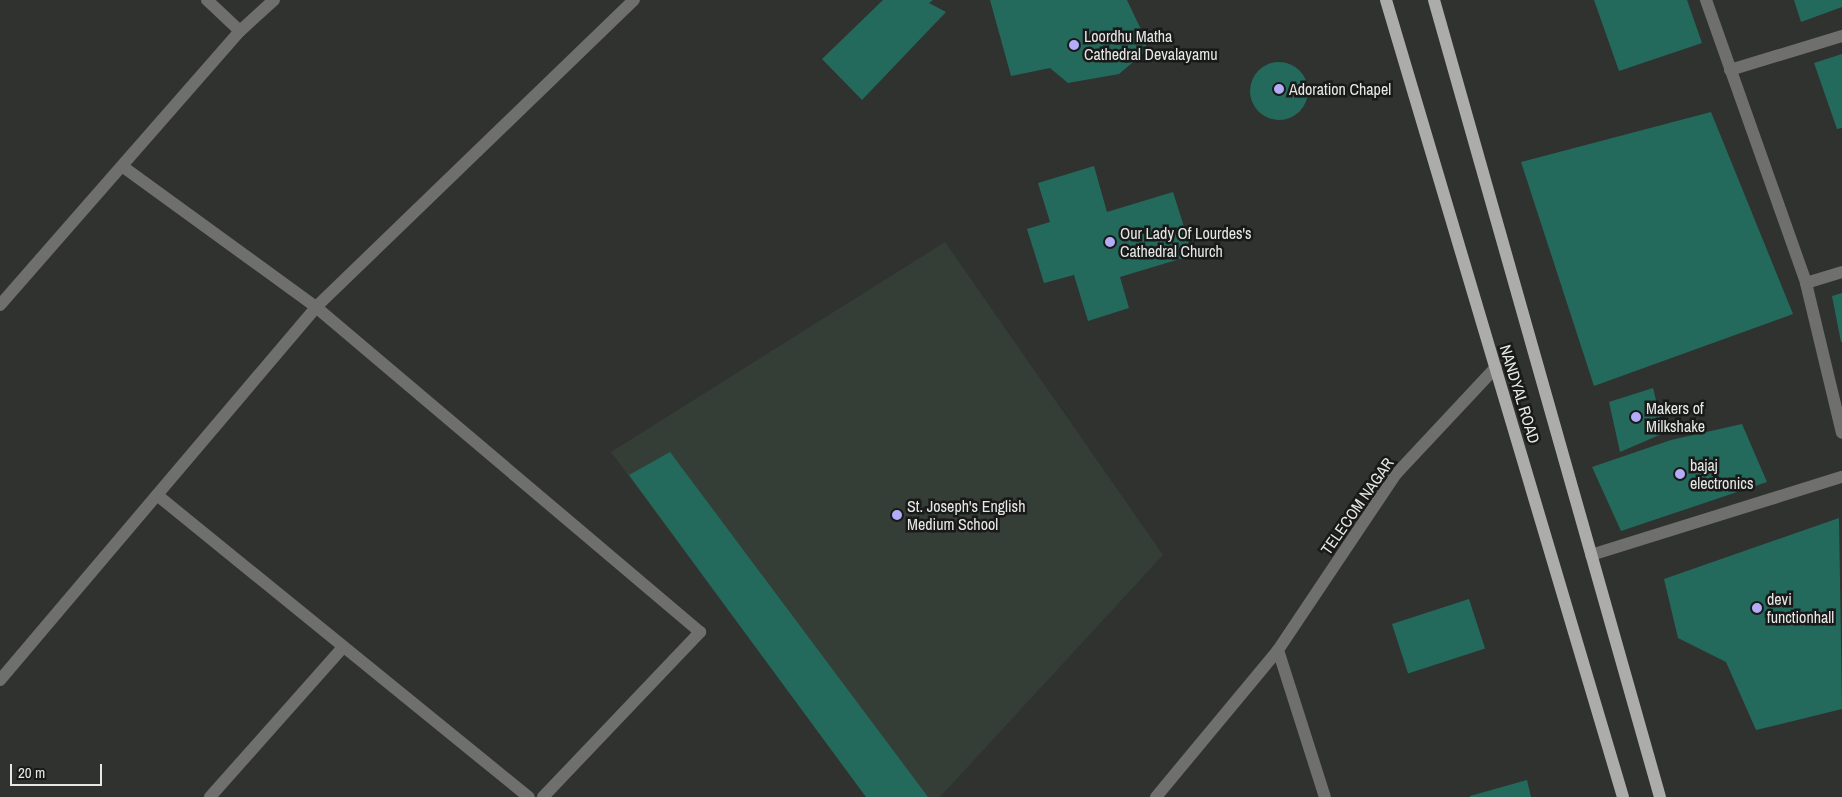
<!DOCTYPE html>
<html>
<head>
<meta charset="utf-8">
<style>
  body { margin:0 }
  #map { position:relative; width:1842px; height:797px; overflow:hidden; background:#2f322f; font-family:"Archivo Narrow",sans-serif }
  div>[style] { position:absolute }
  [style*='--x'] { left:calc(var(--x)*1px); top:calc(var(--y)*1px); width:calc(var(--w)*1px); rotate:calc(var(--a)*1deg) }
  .built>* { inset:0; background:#353d37 }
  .building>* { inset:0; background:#246a5c; transform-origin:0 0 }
  .round { border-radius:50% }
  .minor>* { height:12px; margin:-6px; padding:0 6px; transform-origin:6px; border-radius:6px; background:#6f6f6e }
  .primary>* { height:12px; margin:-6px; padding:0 6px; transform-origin:6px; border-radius:6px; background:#acadaa }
  .dots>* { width:14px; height:14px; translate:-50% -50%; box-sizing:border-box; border:2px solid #181918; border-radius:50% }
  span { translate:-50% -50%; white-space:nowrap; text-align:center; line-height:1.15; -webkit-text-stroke:5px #181918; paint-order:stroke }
  .poi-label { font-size:16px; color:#e6e8e6 }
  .left { translate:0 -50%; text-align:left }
  .street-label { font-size:16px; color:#e6e8e6 }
  .scale { position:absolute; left:10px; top:764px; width:92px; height:22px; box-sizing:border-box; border:2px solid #e6e8e6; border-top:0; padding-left:6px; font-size:15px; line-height:18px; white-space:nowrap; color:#e6e8e6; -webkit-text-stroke:4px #181918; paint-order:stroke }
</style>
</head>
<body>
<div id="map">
  <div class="built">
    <i style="clip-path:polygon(945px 242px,1163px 555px,940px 797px,866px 797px,611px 452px)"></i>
  </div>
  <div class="building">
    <i style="clip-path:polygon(883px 0,933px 0,929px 3px,946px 12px,862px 100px,822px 59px)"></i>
    <i style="clip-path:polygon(990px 0,1127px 0,1146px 40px,1146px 51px,1119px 74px,1068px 83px,1050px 68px,1011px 76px)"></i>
    <i style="clip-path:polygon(1594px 0,1687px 0,1702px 43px,1619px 71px)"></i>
    <i style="clip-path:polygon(1794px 0,1842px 0,1842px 7px,1801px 22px)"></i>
    <i style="clip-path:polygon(1842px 54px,1842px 128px,1837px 129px,1814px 63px)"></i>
    <i class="round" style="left:1250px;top:62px;width:58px;height:58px"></i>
    <i style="clip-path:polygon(1711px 112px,1793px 314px,1594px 386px,1521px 162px)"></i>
    <i style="clip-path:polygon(1094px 166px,1107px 212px,1173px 192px,1193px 255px,1120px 277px,1129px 308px,1088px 321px,1074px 275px,1044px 283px,1027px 229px,1050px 222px,1038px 183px)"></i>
    <i style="clip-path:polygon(1842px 293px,1842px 342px,1841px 342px,1832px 296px)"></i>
    <i style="clip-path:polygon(1653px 388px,1664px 433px,1620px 452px,1609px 402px)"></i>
    <i style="clip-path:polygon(1742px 424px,1767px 482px,1621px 531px,1592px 467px,1671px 440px)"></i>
    <i style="clip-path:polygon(670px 452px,928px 797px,866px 797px,629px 475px)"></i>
    <i style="clip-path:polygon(1839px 518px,1842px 709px,1756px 730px,1726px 662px,1678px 638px,1664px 579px)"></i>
    <i style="left:1469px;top:599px;width:52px;height:81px;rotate:72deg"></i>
    <i style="clip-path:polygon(1527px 780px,1531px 797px,1470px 797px,1470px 796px)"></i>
  </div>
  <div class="minor">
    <i style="--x:207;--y:0;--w:45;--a:43.2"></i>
    <i style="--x:1706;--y:0;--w:300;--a:70.5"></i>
    <i style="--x:1806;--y:283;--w:154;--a:76.5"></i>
    <i style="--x:1730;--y:70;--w:117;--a:-16.9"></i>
    <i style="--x:1806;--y:283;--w:38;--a:-17"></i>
    <i style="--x:0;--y:305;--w:364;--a:-48.8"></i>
    <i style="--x:240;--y:31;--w:46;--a:-42.4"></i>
    <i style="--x:157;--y:495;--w:479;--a:39.1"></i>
    <i style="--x:1591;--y:555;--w:263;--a:-17.3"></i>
    <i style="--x:1278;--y:650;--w:154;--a:72.3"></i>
    <i style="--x:0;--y:680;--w:489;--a:-49.7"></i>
    <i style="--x:316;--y:307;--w:238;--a:-144"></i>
    <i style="--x:210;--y:797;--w:200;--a:-48.4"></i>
    <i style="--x:543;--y:797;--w:228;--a:-46.4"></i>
    <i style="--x:700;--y:632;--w:503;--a:-139.76"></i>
    <i style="--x:316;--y:307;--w:442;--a:-44"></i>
    <i style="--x:1156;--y:797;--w:191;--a:-50.3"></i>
    <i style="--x:1278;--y:650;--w:212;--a:-56.2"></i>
    <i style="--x:1396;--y:474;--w:146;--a:-46.9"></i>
  </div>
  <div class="primary">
    <i style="--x:1386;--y:0;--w:831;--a:73.44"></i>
    <i style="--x:1434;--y:0;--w:828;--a:74.17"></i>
  </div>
  <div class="dots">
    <i style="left:1074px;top:45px;background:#b3adf9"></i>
    <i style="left:1279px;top:89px;background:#b3adf9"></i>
    <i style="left:1110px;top:242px;background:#b3adf9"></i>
    <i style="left:1636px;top:417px;background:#b3adf9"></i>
    <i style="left:1680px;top:474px;background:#b3adf9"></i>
    <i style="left:897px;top:515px;background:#b3adf9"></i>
    <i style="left:1757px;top:608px;background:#b3adf9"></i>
  </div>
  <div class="poi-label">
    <span class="left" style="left:1084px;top:45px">Loordhu Matha<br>Cathedral Devalayamu</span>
    <span class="left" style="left:1289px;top:89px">Adoration Chapel</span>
    <span class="left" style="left:1120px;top:242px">Our Lady Of Lourdes's<br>Cathedral Church</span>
    <span class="left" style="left:1646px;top:417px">Makers of<br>Milkshake</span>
    <span class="left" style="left:1690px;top:474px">bajaj<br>electronics</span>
    <span class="left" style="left:907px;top:515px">St. Joseph's English<br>Medium School</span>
    <span class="left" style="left:1767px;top:608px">devi<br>functionhall</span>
  </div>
  <div class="street-label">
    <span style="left:1520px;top:394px;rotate:73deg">NANDYAL ROAD</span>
    <span style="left:1357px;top:506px;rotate:-55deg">TELECOM NAGAR</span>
  </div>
  <div class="scale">20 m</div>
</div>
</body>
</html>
